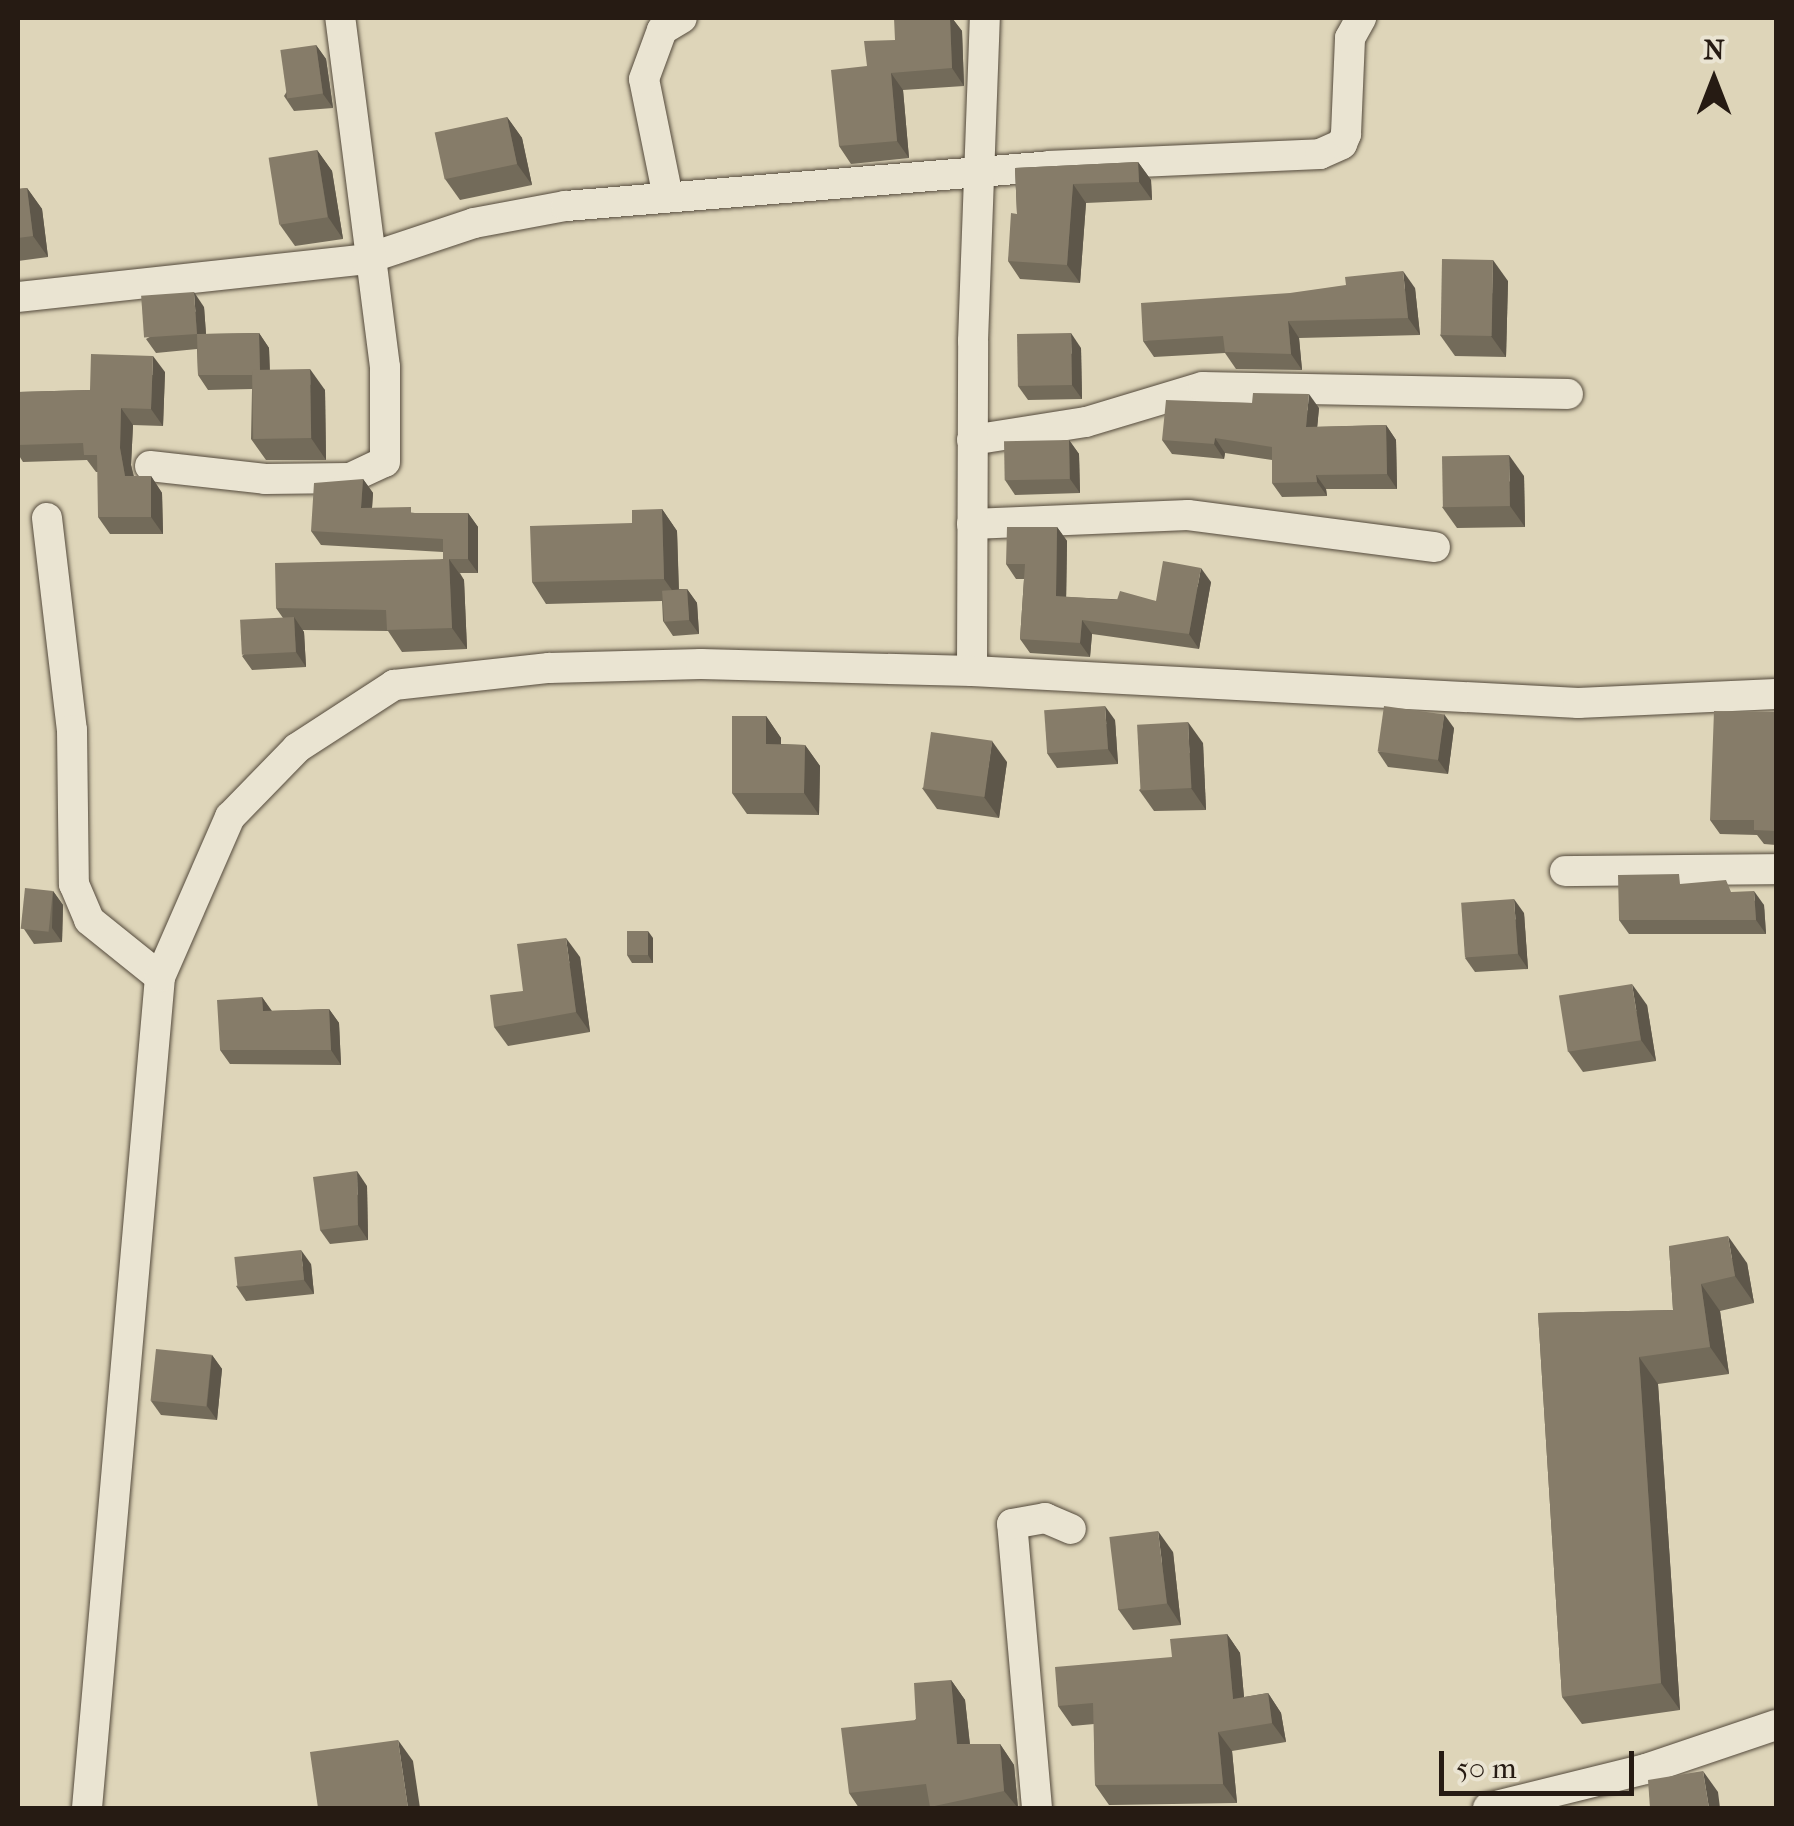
<!DOCTYPE html>
<html>
<head>
<meta charset="utf-8">
<style>
  body { margin:0 }
  #map { position:relative; width:1794px; height:1826px; overflow:hidden; background:#ded5b9; font-family:"IM FELL French Canon",serif }
  div>[style] { position:absolute }
  [style*='--x'] { left:calc(var(--x)*1px); top:calc(var(--y)*1px); width:calc(var(--w)*1px); rotate:calc(var(--a)*1deg) }
  .roads { filter:drop-shadow(0 0 2px #544a3c) drop-shadow(0 0 2px #544a3c) }
  .street>* { height:30px; margin:-15px; padding:0 15px; transform-origin:15px; border-radius:15px; background:#eae4d2 }
  .wall>* { inset:0; background:#736b5a }
  .shaded-wall>* { inset:0; background:#5e574a }
  .building>* { inset:0; background:#867c69; transform-origin:0 0 }
  span { translate:-50% -50%; white-space:nowrap; text-align:center; line-height:1.15; -webkit-text-stroke:9px #eae4d2; paint-order:stroke }
  .frame { position:absolute; inset:0; border:20px solid #261b13; pointer-events:none }
  .north { position:absolute; left:1664px; top:30px; width:100px; height:100px; -webkit-text-stroke:8px #eae4d2; paint-order:stroke; rotate:0deg; font-size:28px; font-weight:700; line-height:40px; text-align:center; color:#261b13 }
  .north::after { content:''; display:block; margin:auto; width:35px; height:45px; background:#261b13; clip-path:polygon(50% 0,100% 100%,50% 72%,0 100%) }
  .scale { position:absolute; left:1439px; top:1751px; width:195px; height:45px; box-sizing:border-box; border:5px solid #261b13; border-top:0; padding-left:12px; font-size:30px; line-height:35px; white-space:nowrap; color:#261b13; -webkit-text-stroke:8px #eae4d2; paint-order:stroke }
</style>
</head>
<body>
<div id="map">
  <div class="roads">
    <div class="street">
      <i style="--x:668;--y:197;--w:120;--a:-101.5"></i>
      <i style="--x:644;--y:79;--w:52;--a:-69.8"></i>
      <i style="--x:662;--y:30;--w:23;--a:-31"></i>
      <i style="--x:18;--y:297;--w:350;--a:-6.2"></i>
      <i style="--x:366;--y:259;--w:114;--a:-18.4"></i>
      <i style="--x:474;--y:223;--w:94;--a:-10.5"></i>
      <i style="--x:566;--y:206;--w:484;--a:-4.7"></i>
      <i style="--x:1048;--y:166;--w:272;--a:-2.5"></i>
      <i style="--x:1320;--y:154;--w:24;--a:-24"></i>
      <i style="--x:1342;--y:144;--w:11;--a:-68"></i>
      <i style="--x:1346;--y:134;--w:96;--a:-87.6"></i>
      <i style="--x:1350;--y:38;--w:23;--a:-61"></i>
      <i style="--x:972;--y:440;--w:115;--a:-9"></i>
      <i style="--x:1086;--y:422;--w:122;--a:-16.7"></i>
      <i style="--x:1203;--y:387;--w:365;--a:1.1"></i>
      <i style="--x:150;--y:466;--w:116;--a:6.4"></i>
      <i style="--x:265;--y:479;--w:85;--a:-0.7"></i>
      <i style="--x:350;--y:478;--w:38;--a:-25"></i>
      <i style="--x:385;--y:462;--w:95;--a:-90"></i>
      <i style="--x:385;--y:367;--w:352;--a:-97.3"></i>
      <i style="--x:47;--y:518;--w:213;--a:83.3"></i>
      <i style="--x:72;--y:730;--w:154;--a:89.3"></i>
      <i style="--x:74;--y:884;--w:39;--a:67"></i>
      <i style="--x:89;--y:920;--w:91;--a:38.8"></i>
      <i style="--x:972;--y:524;--w:216;--a:-2.4"></i>
      <i style="--x:1188;--y:515;--w:249;--a:7.4"></i>
      <i style="--x:972;--y:671;--w:330;--a:-89.8"></i>
      <i style="--x:973;--y:341;--w:323;--a:-87.9"></i>
      <i style="--x:1565;--y:871;--w:211;--a:-0.5"></i>
      <i style="--x:87;--y:1808;--w:834;--a:-84.98"></i>
      <i style="--x:160;--y:977;--w:175;--a:-66.4"></i>
      <i style="--x:230;--y:817;--w:96;--a:-45.8"></i>
      <i style="--x:297;--y:748;--w:116;--a:-33"></i>
      <i style="--x:394;--y:685;--w:156;--a:-6.3"></i>
      <i style="--x:549;--y:668;--w:152;--a:-1.5"></i>
      <i style="--x:701;--y:664;--w:271;--a:1.5"></i>
      <i style="--x:972;--y:671;--w:607;--a:3.02"></i>
      <i style="--x:1578;--y:703;--w:198;--a:-2.6"></i>
      <i style="--x:1037;--y:1808;--w:285;--a:-95"></i>
      <i style="--x:1012;--y:1524;--w:34;--a:-10"></i>
      <i style="--x:1045;--y:1518;--w:28;--a:23"></i>
      <i style="--x:1488;--y:1808;--w:163;--a:-13.9"></i>
      <i style="--x:1646;--y:1769;--w:137;--a:-18.7"></i>
    </div>
  </div>
  <div class="wall">
    <i style="clip-path:polygon(902px 18px,952px 18px,962px 31px,964px 86px,903px 90px,909px 158px,851px 164px,839px 146px,867px 66px,895px 40px)"></i>
    <i style="clip-path:polygon(316px 45px,326px 59px,333px 108px,294px 111px,284px 96px)"></i>
    <i style="clip-path:polygon(507px 117px,522px 138px,532px 185px,460px 200px,445px 179px)"></i>
    <i style="clip-path:polygon(317px 150px,332px 171px,343px 239px,295px 246px,280px 225px)"></i>
    <i style="clip-path:polygon(1138px 162px,1151px 180px,1152px 200px,1086px 203px,1080px 283px,1020px 279px,1008px 261px,1017px 214px,1015px 168px)"></i>
    <i style="clip-path:polygon(27px 188px,42px 209px,48px 257px,18px 261px,18px 189px)"></i>
    <i style="clip-path:polygon(1508px 281px,1506px 357px,1455px 356px,1440px 335px)"></i>
    <i style="clip-path:polygon(1415px 288px,1420px 335px,1299px 338px,1302px 370px,1236px 369px,1225px 353px,1154px 357px,1143px 341px)"></i>
    <i style="clip-path:polygon(204px 307px,206px 334px,259px 333px,269px 348px,270px 370px,325px 390px,326px 460px,266px 460px,251px 439px,252px 389px,208px 390px,198px 375px,197px 349px,156px 353px,146px 339px)"></i>
    <i style="clip-path:polygon(1081px 348px,1082px 399px,1028px 400px,1018px 386px)"></i>
    <i style="clip-path:polygon(165px 372px,163px 426px,133px 425px,131px 465px,134px 476px,151px 476px,162px 493px,163px 534px,110px 534px,98px 517px,98px 472px,96px 472px,87px 460px,23px 462px,18px 454px,18px 392px,90px 390px)"></i>
    <i style="clip-path:polygon(1319px 408px,1317px 427px,1386px 425px,1396px 440px,1397px 489px,1326px 489px,1327px 496px,1282px 497px,1272px 483px,1272px 460px,1225px 453px,1224px 459px,1172px 454px,1162px 440px)"></i>
    <i style="clip-path:polygon(1069px 440px,1079px 454px,1080px 493px,1015px 495px,1005px 480px)"></i>
    <i style="clip-path:polygon(1524px 476px,1525px 527px,1457px 528px,1442px 507px)"></i>
    <i style="clip-path:polygon(363px 479px,373px 493px,372px 508px,415px 513px,468px 513px,478px 527px,478px 573px,460px 573px,464px 580px,467px 649px,402px 652px,388px 631px,302px 630px,304px 632px,306px 667px,252px 670px,242px 656px,283px 618px,276px 608px,443px 559px,443px 552px,321px 545px,311px 531px)"></i>
    <i style="clip-path:polygon(662px 509px,677px 531px,679px 589px,687px 589px,697px 603px,699px 634px,673px 636px,663px 621px,662px 601px,546px 604px,532px 582px)"></i>
    <i style="clip-path:polygon(1057px 527px,1067px 541px,1066px 597px,1156px 601px,1211px 582px,1199px 649px,1092px 634px,1090px 657px,1030px 653px,1020px 639px,1024px 579px,1016px 579px,1006px 564px)"></i>
    <i style="clip-path:polygon(1776px 712px,1776px 845px,1764px 844px,1757px 835px,1720px 834px,1710px 820px)"></i>
    <i style="clip-path:polygon(766px 716px,781px 738px,781px 744px,805px 745px,820px 766px,819px 815px,747px 814px,732px 793px)"></i>
    <i style="clip-path:polygon(1115px 720px,1118px 764px,1057px 768px,1047px 753px)"></i>
    <i style="clip-path:polygon(1454px 728px,1448px 774px,1388px 767px,1378px 752px)"></i>
    <i style="clip-path:polygon(1203px 743px,1206px 810px,1154px 811px,1139px 790px)"></i>
    <i style="clip-path:polygon(1007px 762px,999px 818px,937px 809px,922px 788px)"></i>
    <i style="clip-path:polygon(53px 891px,63px 905px,62px 942px,34px 944px,24px 929px)"></i>
    <i style="clip-path:polygon(1735px 892px,1764px 905px,1766px 934px,1629px 934px,1619px 920px)"></i>
    <i style="clip-path:polygon(1524px 913px,1528px 969px,1475px 972px,1465px 958px)"></i>
    <i style="clip-path:polygon(653px 938px,653px 963px,632px 963px,627px 955px)"></i>
    <i style="clip-path:polygon(580px 957px,590px 1032px,508px 1046px,494px 1027px,523px 991px)"></i>
    <i style="clip-path:polygon(262px 997px,271px 1011px,329px 1009px,339px 1023px,341px 1065px,230px 1064px,220px 1050px)"></i>
    <i style="clip-path:polygon(1647px 1005px,1656px 1061px,1583px 1072px,1568px 1051px)"></i>
    <i style="clip-path:polygon(367px 1186px,368px 1240px,330px 1244px,320px 1230px)"></i>
    <i style="clip-path:polygon(1669px 1246px,1747px 1263px,1754px 1303px,1720px 1311px,1729px 1374px,1658px 1384px,1680px 1710px,1582px 1724px,1562px 1697px,1538px 1313px,1673px 1310px)"></i>
    <i style="clip-path:polygon(311px 1264px,314px 1294px,246px 1301px,236px 1286px)"></i>
    <i style="clip-path:polygon(212px 1355px,222px 1369px,217px 1420px,161px 1415px,151px 1401px)"></i>
    <i style="clip-path:polygon(1173px 1552px,1181px 1625px,1133px 1630px,1118px 1609px)"></i>
    <i style="clip-path:polygon(1227px 1634px,1240px 1653px,1244px 1697px,1268px 1693px,1281px 1713px,1286px 1742px,1232px 1751px,1237px 1803px,1109px 1805px,1095px 1785px,1094px 1724px,1072px 1726px,1058px 1706px)"></i>
    <i style="clip-path:polygon(951px 1680px,965px 1700px,970px 1744px,1000px 1744px,1014px 1765px,1018px 1808px,931px 1808px,930px 1806px,908px 1808px,859px 1808px,849px 1793px)"></i>
  </div>
  <div class="shaded-wall">
    <i style="clip-path:polygon(950px 18px,952px 18px,962px 31px,964px 86px,952px 68px)"></i>
    <i style="clip-path:polygon(316px 45px,326px 59px,333px 108px,323px 94px)"></i>
    <i style="clip-path:polygon(891px 73px,903px 90px,909px 158px,897px 141px)"></i>
    <i style="clip-path:polygon(507px 117px,522px 138px,532px 185px,517px 164px)"></i>
    <i style="clip-path:polygon(317px 150px,332px 171px,343px 239px,328px 217px)"></i>
    <i style="clip-path:polygon(1138px 162px,1151px 180px,1152px 200px,1139px 182px)"></i>
    <i style="clip-path:polygon(1073px 184px,1086px 203px,1080px 283px,1067px 265px)"></i>
    <i style="clip-path:polygon(27px 188px,42px 209px,48px 257px,33px 236px)"></i>
    <i style="clip-path:polygon(1493px 260px,1508px 281px,1506px 357px,1491px 336px)"></i>
    <i style="clip-path:polygon(1403px 271px,1415px 288px,1420px 335px,1408px 318px)"></i>
    <i style="clip-path:polygon(194px 292px,204px 307px,207px 348px,197px 334px)"></i>
    <i style="clip-path:polygon(1288px 321px,1299px 338px,1302px 370px,1291px 354px)"></i>
    <i style="clip-path:polygon(259px 333px,269px 348px,270px 389px,260px 374px)"></i>
    <i style="clip-path:polygon(1071px 333px,1081px 348px,1082px 399px,1072px 385px)"></i>
    <i style="clip-path:polygon(153px 356px,165px 372px,163px 426px,151px 409px)"></i>
    <i style="clip-path:polygon(310px 369px,325px 390px,326px 460px,311px 438px)"></i>
    <i style="clip-path:polygon(1309px 394px,1319px 408px,1316px 441px,1306px 427px)"></i>
    <i style="clip-path:polygon(121px 408px,133px 425px,131px 465px,137px 493px,125px 476px,120px 448px)"></i>
    <i style="clip-path:polygon(1386px 425px,1396px 440px,1397px 489px,1387px 474px)"></i>
    <i style="clip-path:polygon(1215px 438px,1225px 453px,1224px 459px,1214px 444px)"></i>
    <i style="clip-path:polygon(1069px 440px,1079px 454px,1080px 493px,1070px 479px)"></i>
    <i style="clip-path:polygon(1509px 455px,1524px 476px,1525px 527px,1510px 506px)"></i>
    <i style="clip-path:polygon(1316px 475px,1326px 489px,1327px 496px,1317px 482px)"></i>
    <i style="clip-path:polygon(151px 476px,162px 493px,163px 534px,151px 517px)"></i>
    <i style="clip-path:polygon(363px 479px,373px 493px,371px 522px,361px 508px)"></i>
    <i style="clip-path:polygon(662px 509px,677px 531px,679px 600px,664px 579px)"></i>
    <i style="clip-path:polygon(468px 513px,478px 527px,478px 573px,468px 559px)"></i>
    <i style="clip-path:polygon(1057px 527px,1067px 541px,1066px 610px,1056px 596px)"></i>
    <i style="clip-path:polygon(449px 559px,464px 580px,467px 649px,452px 628px)"></i>
    <i style="clip-path:polygon(1201px 568px,1211px 582px,1199px 649px,1189px 634px)"></i>
    <i style="clip-path:polygon(687px 589px,697px 603px,699px 634px,689px 620px)"></i>
    <i style="clip-path:polygon(294px 617px,304px 632px,306px 667px,296px 652px)"></i>
    <i style="clip-path:polygon(1082px 620px,1092px 634px,1090px 657px,1080px 643px)"></i>
    <i style="clip-path:polygon(1105px 706px,1115px 720px,1118px 764px,1108px 749px)"></i>
    <i style="clip-path:polygon(1444px 714px,1454px 728px,1448px 774px,1438px 760px)"></i>
    <i style="clip-path:polygon(766px 716px,781px 738px,781px 765px,766px 744px)"></i>
    <i style="clip-path:polygon(1188px 722px,1203px 743px,1206px 810px,1191px 788px)"></i>
    <i style="clip-path:polygon(992px 741px,1007px 762px,999px 818px,984px 797px)"></i>
    <i style="clip-path:polygon(805px 745px,820px 766px,819px 815px,804px 793px)"></i>
    <i style="clip-path:polygon(53px 891px,63px 905px,62px 942px,52px 928px)"></i>
    <i style="clip-path:polygon(1754px 891px,1764px 905px,1766px 934px,1756px 920px)"></i>
    <i style="clip-path:polygon(1514px 899px,1524px 913px,1528px 969px,1518px 954px)"></i>
    <i style="clip-path:polygon(648px 931px,653px 938px,653px 963px,648px 955px)"></i>
    <i style="clip-path:polygon(566px 938px,580px 957px,590px 1032px,576px 1012px)"></i>
    <i style="clip-path:polygon(1632px 984px,1647px 1005px,1656px 1061px,1641px 1040px)"></i>
    <i style="clip-path:polygon(262px 997px,272px 1011px,263px 1011px)"></i>
    <i style="clip-path:polygon(329px 1009px,339px 1023px,341px 1065px,331px 1050px)"></i>
    <i style="clip-path:polygon(357px 1171px,367px 1186px,368px 1240px,358px 1225px)"></i>
    <i style="clip-path:polygon(1728px 1236px,1747px 1263px,1754px 1303px,1735px 1276px)"></i>
    <i style="clip-path:polygon(301px 1250px,311px 1264px,314px 1294px,304px 1280px)"></i>
    <i style="clip-path:polygon(1701px 1284px,1720px 1311px,1729px 1374px,1710px 1347px)"></i>
    <i style="clip-path:polygon(212px 1355px,222px 1369px,217px 1420px,207px 1406px)"></i>
    <i style="clip-path:polygon(1639px 1357px,1658px 1384px,1680px 1710px,1661px 1683px)"></i>
    <i style="clip-path:polygon(1158px 1531px,1173px 1552px,1181px 1625px,1167px 1603px)"></i>
    <i style="clip-path:polygon(1227px 1634px,1240px 1653px,1246px 1719px,1233px 1699px)"></i>
    <i style="clip-path:polygon(951px 1680px,965px 1700px,972px 1765px,957px 1744px)"></i>
    <i style="clip-path:polygon(1268px 1693px,1281px 1713px,1286px 1742px,1272px 1723px)"></i>
    <i style="clip-path:polygon(1218px 1732px,1232px 1751px,1237px 1803px,1223px 1784px)"></i>
    <i style="clip-path:polygon(398px 1740px,413px 1761px,420px 1808px,408px 1808px)"></i>
    <i style="clip-path:polygon(1000px 1744px,1014px 1765px,1018px 1808px,1004px 1791px)"></i>
    <i style="clip-path:polygon(1703px 1771px,1718px 1792px,1720px 1808px,1709px 1808px)"></i>
  </div>
  <div class="building">
    <i style="clip-path:polygon(894px 18px,950px 18px,952px 68px,891px 73px,897px 141px,839px 146px,831px 70px,867px 66px,864px 41px,895px 40px)"></i>
    <i style="left:316px;top:45px;width:49px;height:36px;rotate:82deg"></i>
    <i style="left:507px;top:117px;width:48px;height:74px;rotate:78deg"></i>
    <i style="left:317px;top:150px;width:68px;height:49px;rotate:81deg"></i>
    <i style="clip-path:polygon(1138px 162px,1139px 182px,1073px 184px,1067px 265px,1008px 261px,1011px 213px,1017px 214px,1015px 168px)"></i>
    <i style="clip-path:polygon(27px 188px,33px 236px,18px 238px,18px 189px)"></i>
    <i style="left:1442px;top:259px;width:51px;height:76px;rotate:1deg"></i>
    <i style="clip-path:polygon(1403px 271px,1408px 318px,1288px 321px,1291px 354px,1225px 352px,1223px 336px,1143px 341px,1141px 303px,1290px 293px,1346px 285px,1345px 277px)"></i>
    <i style="left:194px;top:292px;width:42px;height:53px;rotate:86deg"></i>
    <i style="clip-path:polygon(259px 333px,260px 371px,252px 371px,252px 375px,198px 375px,197px 334px)"></i>
    <i style="left:1071px;top:333px;width:52px;height:54px;rotate:89deg"></i>
    <i style="clip-path:polygon(91px 354px,153px 356px,151px 409px,121px 408px,120px 448px,125px 476px,151px 476px,151px 517px,98px 517px,97px 455px,84px 455px,83px 443px,18px 445px,18px 392px,90px 390px)"></i>
    <i style="left:310px;top:369px;width:69px;height:58px;rotate:89deg"></i>
    <i style="clip-path:polygon(1253px 393px,1309px 394px,1306px 427px,1386px 425px,1387px 474px,1316px 475px,1317px 482px,1272px 483px,1272px 447px,1215px 438px,1214px 444px,1162px 440px,1166px 400px,1252px 403px)"></i>
    <i style="left:1069px;top:440px;width:39px;height:65px;rotate:89deg"></i>
    <i style="left:1509px;top:455px;width:51px;height:67px;rotate:89deg"></i>
    <i style="clip-path:polygon(363px 479px,361px 508px,411px 507px,411px 513px,468px 513px,468px 559px,443px 559px,443px 539px,311px 531px,314px 483px)"></i>
    <i style="clip-path:polygon(662px 509px,664px 579px,532px 582px,530px 526px,632px 523px,632px 510px)"></i>
    <i style="clip-path:polygon(1007px 527px,1057px 527px,1056px 596px,1117px 600px,1120px 591px,1156px 601px,1163px 561px,1201px 568px,1189px 634px,1082px 620px,1080px 643px,1020px 639px,1025px 564px,1006px 564px)"></i>
    <i style="clip-path:polygon(449px 559px,452px 628px,387px 630px,386px 610px,276px 608px,275px 563px)"></i>
    <i style="left:687px;top:589px;width:31px;height:25px;rotate:86deg"></i>
    <i style="left:294px;top:617px;width:35px;height:54px;rotate:87deg"></i>
    <i style="left:1105px;top:706px;width:43px;height:61px;rotate:86deg"></i>
    <i style="left:1384px;top:706px;width:61px;height:46px;rotate:8deg"></i>
    <i style="clip-path:polygon(1714px 711px,1776px 712px,1776px 831px,1754px 830px,1754px 820px,1710px 820px)"></i>
    <i style="clip-path:polygon(732px 716px,766px 716px,766px 744px,805px 745px,804px 793px,732px 793px)"></i>
    <i style="left:1188px;top:722px;width:66px;height:51px;rotate:87deg"></i>
    <i style="left:931px;top:732px;width:62px;height:57px;rotate:8deg"></i>
    <i style="clip-path:polygon(1679px 874px,1680px 884px,1726px 880px,1731px 892px,1754px 891px,1756px 920px,1619px 920px,1618px 875px)"></i>
    <i style="left:25px;top:888px;width:28px;height:41px;rotate:6deg"></i>
    <i style="left:1514px;top:899px;width:55px;height:53px;rotate:86deg"></i>
    <i style="left:627px;top:931px;width:21px;height:24px"></i>
    <i style="clip-path:polygon(566px 938px,576px 1012px,494px 1027px,490px 995px,523px 991px,517px 944px)"></i>
    <i style="left:1632px;top:984px;width:57px;height:74px;rotate:81deg"></i>
    <i style="clip-path:polygon(262px 997px,263px 1011px,329px 1009px,331px 1050px,220px 1050px,217px 1000px)"></i>
    <i style="clip-path:polygon(357px 1171px,358px 1225px,320px 1230px,313px 1177px)"></i>
    <i style="clip-path:polygon(1728px 1236px,1735px 1276px,1701px 1284px,1710px 1347px,1639px 1357px,1661px 1683px,1562px 1697px,1538px 1313px,1673px 1310px,1669px 1246px)"></i>
    <i style="left:301px;top:1250px;width:30px;height:67px;rotate:84deg"></i>
    <i style="left:156px;top:1349px;width:56px;height:52px;rotate:6deg"></i>
    <i style="left:1158px;top:1531px;width:73px;height:49px;rotate:83deg"></i>
    <i style="clip-path:polygon(1227px 1634px,1233px 1699px,1268px 1693px,1272px 1723px,1218px 1732px,1223px 1784px,1095px 1785px,1093px 1703px,1058px 1706px,1055px 1667px,1172px 1657px,1170px 1639px)"></i>
    <i style="clip-path:polygon(951px 1680px,957px 1744px,1000px 1744px,1004px 1791px,930px 1807px,926px 1784px,849px 1793px,841px 1728px,916px 1720px,914px 1683px)"></i>
    <i style="clip-path:polygon(398px 1740px,408px 1808px,318px 1808px,310px 1752px)"></i>
    <i style="clip-path:polygon(1703px 1771px,1709px 1808px,1650px 1808px,1648px 1780px)"></i>
  </div>
  <div class="frame"></div>
  <div class="north">N</div>
  <div class="scale">50 m</div>
</div>
</body>
</html>
